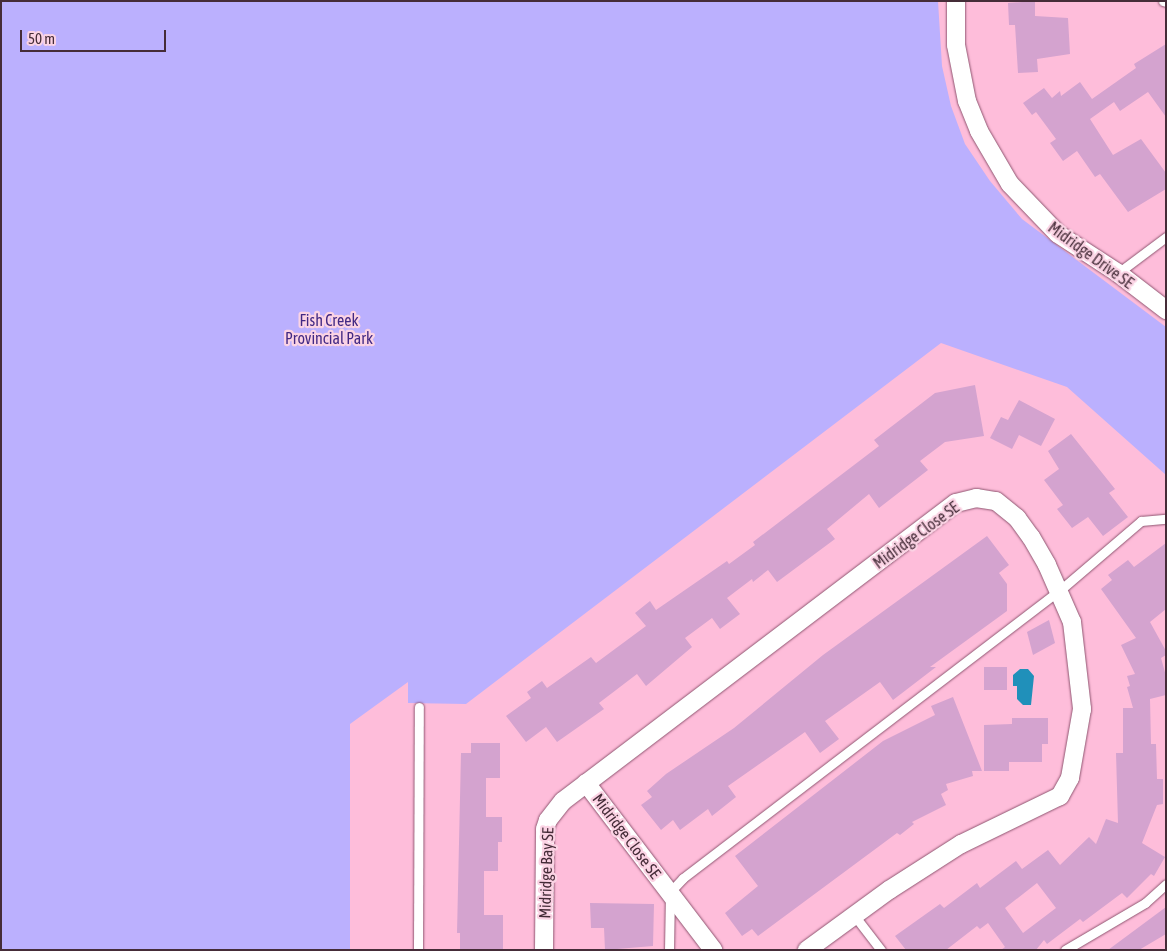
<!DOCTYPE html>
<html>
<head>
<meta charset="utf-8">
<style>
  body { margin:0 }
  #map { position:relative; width:1167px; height:951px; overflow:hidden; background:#febdda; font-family:"Asap Condensed",sans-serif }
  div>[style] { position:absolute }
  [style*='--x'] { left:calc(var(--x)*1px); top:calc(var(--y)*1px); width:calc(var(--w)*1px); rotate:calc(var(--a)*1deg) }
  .green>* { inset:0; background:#bbb0fe }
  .water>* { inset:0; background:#2090ba }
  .building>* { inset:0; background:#d4a3cf; transform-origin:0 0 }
  .roads { filter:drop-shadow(0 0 1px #8f5671) drop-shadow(0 0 1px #8f5671) }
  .service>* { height:9px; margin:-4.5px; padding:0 4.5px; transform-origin:4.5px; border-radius:4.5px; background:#fff }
  .minor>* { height:18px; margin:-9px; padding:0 9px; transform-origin:9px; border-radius:9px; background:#fff }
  span { translate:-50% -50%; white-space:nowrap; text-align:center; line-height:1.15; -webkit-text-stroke:4.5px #fbd3e4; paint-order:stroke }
  .street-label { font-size:16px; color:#452c38 }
  .park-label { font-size:16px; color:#422984 }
  .frame { position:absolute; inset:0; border:2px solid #452c38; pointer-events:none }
  .scale { position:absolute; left:20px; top:30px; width:146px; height:22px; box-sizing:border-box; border:2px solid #452c38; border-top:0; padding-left:6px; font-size:15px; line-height:18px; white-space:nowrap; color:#452c38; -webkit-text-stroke:4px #fbd3e4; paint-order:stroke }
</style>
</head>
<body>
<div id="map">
  <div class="green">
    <i style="clip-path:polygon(1px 1px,938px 1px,942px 66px,951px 106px,965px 144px,990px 181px,1022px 219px,1166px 327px,1166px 475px,1067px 387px,941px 343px,466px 704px,408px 703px,408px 682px,350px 724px,350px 950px,1px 950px)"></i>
  </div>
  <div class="water">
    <i style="clip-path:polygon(1020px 669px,1028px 669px,1034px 676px,1031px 705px,1023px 705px,1017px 699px,1017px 686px,1013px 686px,1013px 675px)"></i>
  </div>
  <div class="building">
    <i style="clip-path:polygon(1035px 1px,1035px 16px,1068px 18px,1070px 54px,1037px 59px,1038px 72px,1018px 73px,1015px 25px,1009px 25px,1008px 3px)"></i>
    <i style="clip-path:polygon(1166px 44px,1166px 117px,1148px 92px,1120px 111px,1114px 102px,1090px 119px,1113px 155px,1141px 139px,1166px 173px,1166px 189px,1128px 212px,1100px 174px,1095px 177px,1077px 151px,1063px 161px,1050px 143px,1056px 139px,1036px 112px,1032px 115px,1023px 103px,1044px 88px,1052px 98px,1060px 91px,1061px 96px,1080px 82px,1092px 99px,1136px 68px,1134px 64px)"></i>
    <i style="clip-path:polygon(975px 385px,984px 436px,945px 442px,920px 461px,928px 470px,879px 508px,869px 494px,827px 529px,835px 539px,777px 582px,768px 570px,753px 582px,752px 579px,727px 598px,740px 614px,720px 629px,712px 618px,685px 638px,692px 647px,646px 686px,637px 674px,599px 703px,604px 709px,557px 742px,546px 727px,526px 742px,506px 716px,531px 698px,527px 692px,542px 681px,547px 688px,591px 657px,596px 663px,646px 626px,635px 613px,650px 601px,656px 610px,727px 561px,729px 564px,755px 545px,753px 542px,879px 446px,874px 440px,935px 393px)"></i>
    <i style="clip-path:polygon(1019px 400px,1055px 419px,1041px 446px,1019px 435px,1012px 449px,990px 438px,1001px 417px,1008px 420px)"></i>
    <i style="clip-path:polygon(1071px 434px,1115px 489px,1109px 493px,1128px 517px,1103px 536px,1088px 517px,1072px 528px,1057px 509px,1063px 505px,1044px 480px,1059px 469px,1048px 451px)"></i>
    <i style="clip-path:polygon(987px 536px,1009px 565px,999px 573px,1007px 584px,1007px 611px,930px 667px,936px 667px,893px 700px,880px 682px,825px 721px,839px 739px,820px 753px,805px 732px,728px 786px,736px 797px,712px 816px,708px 809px,680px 830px,673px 820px,661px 830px,641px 805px,652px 797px,647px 791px,666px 774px,734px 728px,823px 655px)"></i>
    <i style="clip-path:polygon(evenodd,1166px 543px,1166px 609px,1150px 622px,1166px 651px,1166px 655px,1161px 658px,1166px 676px,1166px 695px,1150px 699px,1151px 744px,1156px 744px,1157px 779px,1163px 779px,1163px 804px,1157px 805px,1142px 843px,1165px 857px,1154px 876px,1151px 874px,1127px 898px,1122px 893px,1083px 922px,1080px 919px,1047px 944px,1044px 940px,1036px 950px,1001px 950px,1005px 947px,988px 923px,980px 929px,977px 926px,946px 950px,906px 950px,895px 936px,940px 904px,944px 908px,977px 883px,980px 888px,1016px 861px,1022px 869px,1048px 850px,1060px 865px,1089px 837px,1096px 844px,1106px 819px,1118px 823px,1116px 753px,1123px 753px,1123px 708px,1133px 708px,1127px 687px,1130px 686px,1127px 676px,1135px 674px,1121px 645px,1136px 638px,1101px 589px,1112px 580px,1108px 575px,1128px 560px,1134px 567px,1166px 543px,1037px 883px,1056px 908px,1023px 933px,1005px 908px,1037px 883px)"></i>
    <i style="clip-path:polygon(1049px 620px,1055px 643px,1033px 655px,1027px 632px)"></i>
    <i style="left:984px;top:667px;width:23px;height:23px"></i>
    <i style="clip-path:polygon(953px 697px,982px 771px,972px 771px,973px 776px,946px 784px,948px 790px,941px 794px,946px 805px,912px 822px,914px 824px,900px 835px,897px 833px,758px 936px,752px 929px,742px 936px,725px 913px,758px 886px,735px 856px,883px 741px,935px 715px,931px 706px)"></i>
    <i style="clip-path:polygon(1012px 718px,1048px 718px,1048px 744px,1042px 744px,1042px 762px,1009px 762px,1009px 771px,984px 771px,984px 725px,1012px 724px)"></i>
    <i style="clip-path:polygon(471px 743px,500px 743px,500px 778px,486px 778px,486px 817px,502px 817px,502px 842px,498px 842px,498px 871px,484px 871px,484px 915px,503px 915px,503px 950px,460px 950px,460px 933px,457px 933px,461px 753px,471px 753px)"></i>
    <i style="clip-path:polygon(590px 903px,654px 904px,653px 946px,605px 950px,604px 928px,591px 928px)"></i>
    <i style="clip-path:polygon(1166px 907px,1166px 934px,1139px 950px,1108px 950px)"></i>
  </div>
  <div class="roads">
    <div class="service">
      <i style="--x:1163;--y:1;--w:3;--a:18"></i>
      <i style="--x:1118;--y:273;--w:60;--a:-36.9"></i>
      <i style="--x:854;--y:915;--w:44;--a:52.4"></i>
      <i style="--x:418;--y:950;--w:243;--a:-89.8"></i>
      <i style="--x:669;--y:950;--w:58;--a:-89"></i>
      <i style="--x:670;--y:892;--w:19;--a:-47"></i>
      <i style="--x:683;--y:878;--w:473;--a:-37.4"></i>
      <i style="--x:1059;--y:591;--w:108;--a:-40.5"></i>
      <i style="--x:1141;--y:521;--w:25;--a:-5"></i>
      <i style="--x:1065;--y:950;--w:93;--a:-30.4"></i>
      <i style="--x:1145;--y:903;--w:28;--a:-42"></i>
    </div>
    <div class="minor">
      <i style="--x:956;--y:1;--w:44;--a:90"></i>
      <i style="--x:956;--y:45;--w:57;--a:78.9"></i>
      <i style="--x:967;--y:101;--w:32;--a:68"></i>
      <i style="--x:979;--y:131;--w:61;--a:59.7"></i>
      <i style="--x:1010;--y:184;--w:69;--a:46.2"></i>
      <i style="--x:1058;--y:234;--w:72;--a:33"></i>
      <i style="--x:1118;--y:273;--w:61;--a:37.6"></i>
      <i style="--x:586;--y:783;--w:210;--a:52.7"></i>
      <i style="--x:544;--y:950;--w:121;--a:-89.5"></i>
      <i style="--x:545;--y:829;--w:9;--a:-72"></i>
      <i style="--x:548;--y:820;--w:24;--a:-52"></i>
      <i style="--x:563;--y:801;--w:493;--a:-37.2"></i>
      <i style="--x:956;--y:503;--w:21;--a:-14"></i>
      <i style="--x:976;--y:498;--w:20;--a:9"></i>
      <i style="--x:996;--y:501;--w:27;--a:39"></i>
      <i style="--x:1017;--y:518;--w:24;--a:54"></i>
      <i style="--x:1031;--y:537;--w:32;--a:60"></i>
      <i style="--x:1047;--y:565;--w:62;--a:66.3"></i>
      <i style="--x:1072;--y:622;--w:88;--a:83.4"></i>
      <i style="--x:1082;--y:709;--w:70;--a:99.9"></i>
      <i style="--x:1070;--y:778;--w:21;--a:119"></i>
      <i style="--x:1060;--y:796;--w:110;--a:154.1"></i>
      <i style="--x:961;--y:844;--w:85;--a:147.4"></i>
      <i style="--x:889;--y:890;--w:102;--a:143.8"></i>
    </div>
  </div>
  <div class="street-label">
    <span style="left:1091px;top:255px;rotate:36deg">Midridge Drive SE</span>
    <span style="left:916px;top:535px;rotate:-36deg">Midridge Close SE</span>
    <span style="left:627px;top:836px;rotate:53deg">Midridge Close SE</span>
    <span style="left:546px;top:873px;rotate:-88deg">Midridge Bay SE</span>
  </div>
  <div class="park-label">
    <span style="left:329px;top:329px">Fish Creek<br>Provincial Park</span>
  </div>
  <div class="frame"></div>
  <div class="scale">50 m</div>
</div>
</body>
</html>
